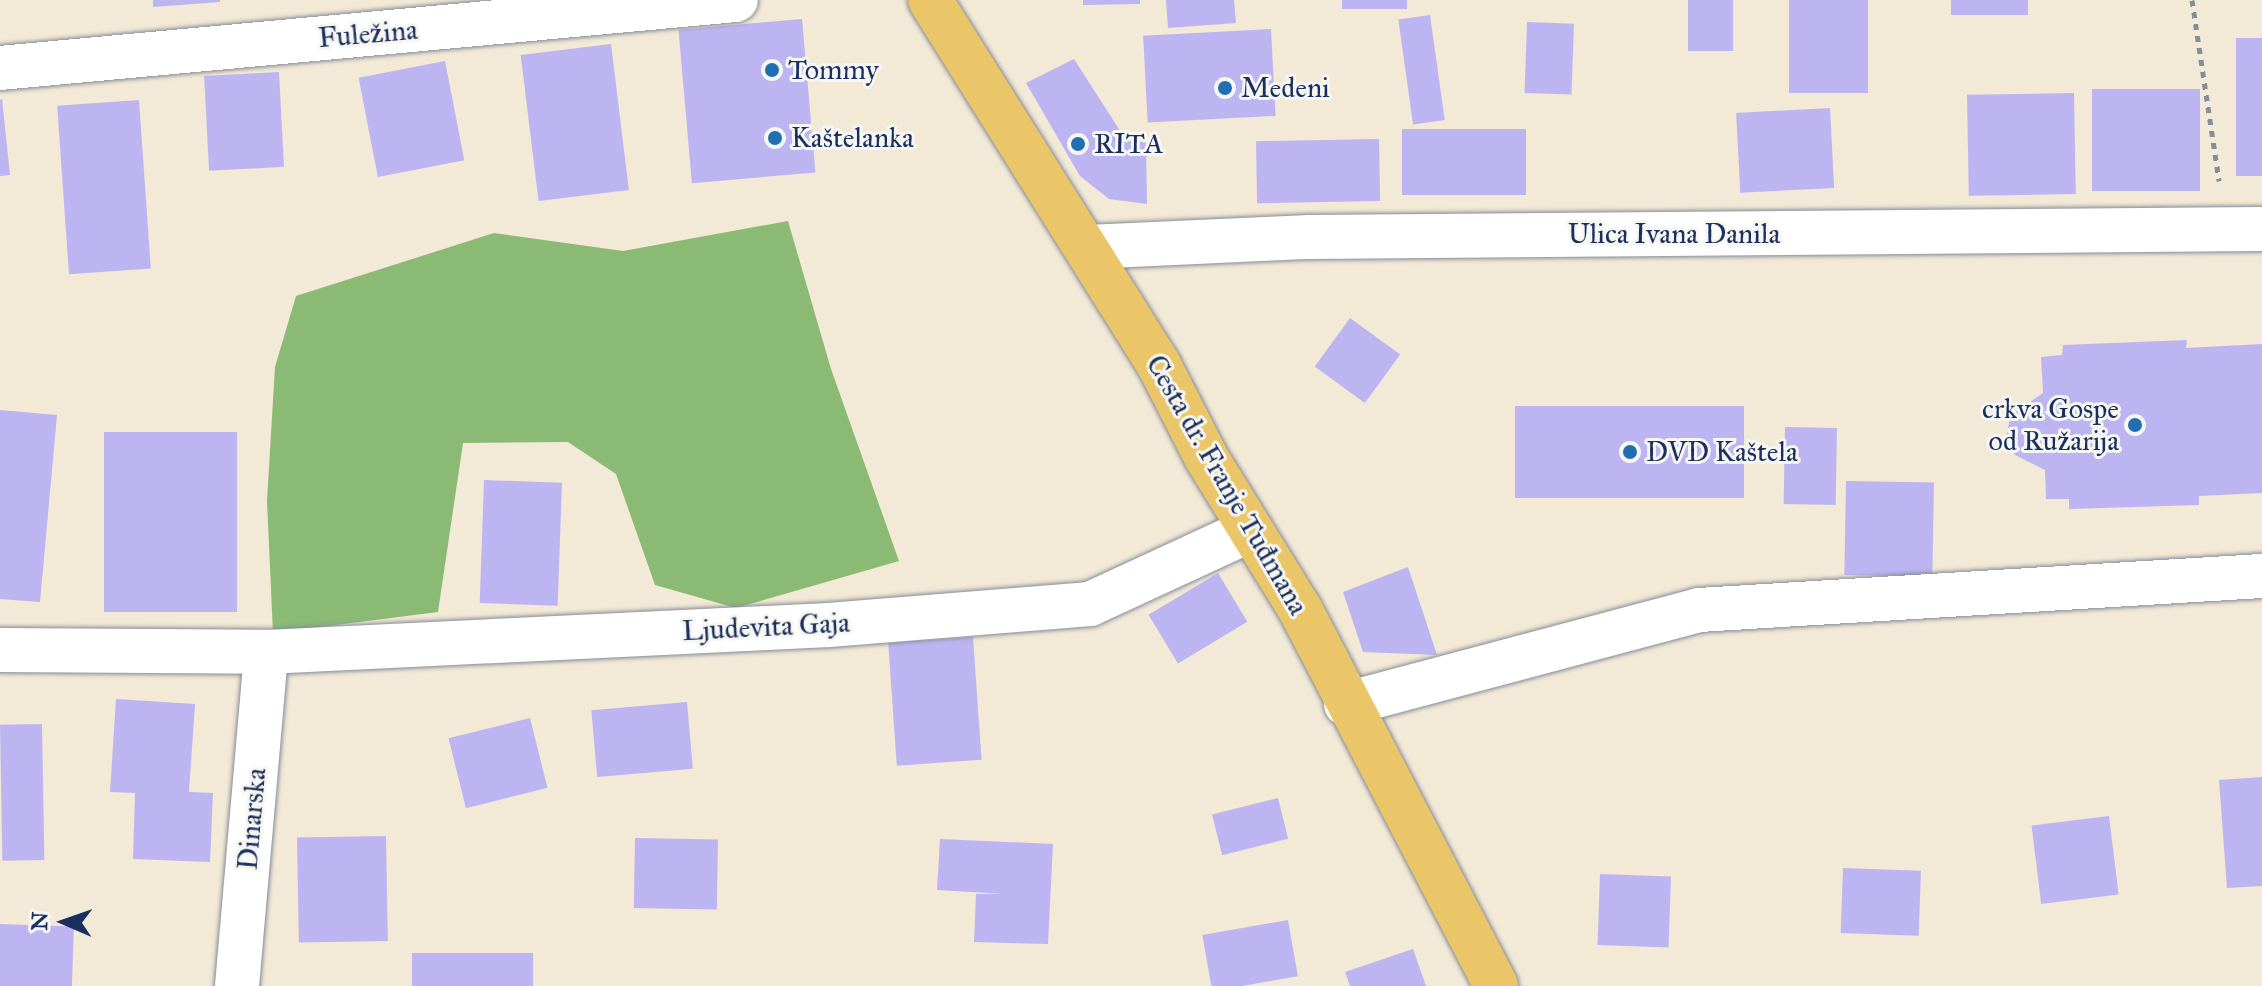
<!DOCTYPE html>
<html>
<head>
<meta charset="utf-8">
<style>
  body { margin:0 }
  #map { position:relative; width:2262px; height:986px; overflow:hidden; background:#f2e9d6; font-family:"IM FELL Great Primer",serif }
  div>[style] { position:absolute }
  [style*='--x'] { left:calc(var(--x)*1px); top:calc(var(--y)*1px); width:calc(var(--w)*1px); rotate:calc(var(--a)*1deg) }
  .forest>* { inset:0; background:#8aba74 }
  .building>* { inset:0; background:#bdb5f1; transform-origin:0 0 }
  .path>* { height:5px; margin-top:-2.5px; transform-origin:0; background:repeating-linear-gradient(90deg,#868c9a 0 6px,transparent 0 12px) }
  .roads { filter:drop-shadow(0 0 2px #868c9a) drop-shadow(0 0 2px #868c9a) }
  .minor>* { height:44px; margin:-22px; padding:0 22px; transform-origin:22px; border-radius:22px; background:#fff }
  .major>* { height:44px; margin:-22px; padding:0 22px; transform-origin:22px; border-radius:22px; background:#ebc669 }
  .dots>* { width:22px; height:22px; translate:-50% -50%; box-sizing:border-box; border:4px solid #f6f6f2; border-radius:50% }
  span { translate:-50% -50%; white-space:nowrap; text-align:center; line-height:1.15; -webkit-text-stroke:6px #f6f6f2; paint-order:stroke }
  .street-label { font-size:28px; color:#1b2f5e }
  .poi-label { font-size:28px; color:#1b2f5e }
  .left { translate:0 -50%; text-align:left }
  .right { translate:-100% -50%; text-align:right }
  .north { position:absolute; left:24px; top:882px; width:80px; height:80px; -webkit-text-stroke:6px #f6f6f2; paint-order:stroke; rotate:272deg; font-size:22px; font-weight:700; line-height:32px; text-align:center; color:#1b2f5e }
  .north::after { content:''; display:block; margin:auto; width:28px; height:36px; background:#1b2f5e; clip-path:polygon(50% 0,100% 100%,50% 72%,0 100%) }
</style>
</head>
<body>
<div id="map">
  <div class="forest">
    <i style="clip-path:polygon(788px 221px,831px 369px,899px 561px,736px 608px,655px 585px,616px 474px,568px 442px,463px 443px,438px 612px,273px 633px,267px 501px,275px 367px,296px 296px,494px 233px,623px 251px)"></i>
  </div>
  <div class="building">
    <i style="clip-path:polygon(153px 0,220px 0,220px 2px,153px 7px)"></i>
    <i style="clip-path:polygon(1083px 0,1140px 0,1140px 4px,1083px 5px)"></i>
    <i style="clip-path:polygon(1166px 0,1234px 0,1236px 23px,1168px 28px)"></i>
    <i style="left:1342px;top:0;width:65px;height:9px"></i>
    <i style="left:1688px;top:0;width:45px;height:51px"></i>
    <i style="left:1789px;top:0;width:79px;height:93px"></i>
    <i style="left:1951px;top:0;width:77px;height:15px"></i>
    <i style="left:1430px;top:15px;width:106px;height:32px;rotate:82deg"></i>
    <i style="left:802px;top:19px;width:154px;height:124px;rotate:85deg"></i>
    <i style="left:1527px;top:22px;width:47px;height:71px;rotate:2deg"></i>
    <i style="left:1271px;top:29px;width:87px;height:128px;rotate:87deg"></i>
    <i style="left:2236px;top:38px;width:26px;height:138px"></i>
    <i style="left:611px;top:44px;width:147px;height:91px;rotate:83deg"></i>
    <i style="clip-path:polygon(1074px 59px,1126px 140px,1146px 142px,1147px 204px,1109px 199px,1080px 176px,1026px 83px)"></i>
    <i style="left:445px;top:61px;width:101px;height:88px;rotate:79deg"></i>
    <i style="left:279px;top:72px;width:95px;height:75px;rotate:87deg"></i>
    <i style="left:2200px;top:89px;width:102px;height:108px;rotate:90deg"></i>
    <i style="left:2074px;top:93px;width:101px;height:107px;rotate:89deg"></i>
    <i style="clip-path:polygon(2px 99px,10px 175px,0 176px,0 100px)"></i>
    <i style="left:139px;top:100px;width:169px;height:82px;rotate:86deg"></i>
    <i style="left:1830px;top:108px;width:80px;height:94px;rotate:87deg"></i>
    <i style="left:1402px;top:129px;width:124px;height:66px"></i>
    <i style="left:1379px;top:139px;width:62px;height:123px;rotate:89deg"></i>
    <i style="left:1350px;top:318px;width:62px;height:60px;rotate:36deg"></i>
    <i style="clip-path:polygon(2187px 340px,2186px 348px,2262px 344px,2262px 493px,2199px 496px,2199px 505px,2069px 509px,2069px 499px,2046px 499px,2045px 470px,2015px 455px,2006px 436px,2011px 415px,2043px 393px,2041px 357px,2062px 355px,2063px 345px)"></i>
    <i style="left:1515px;top:406px;width:229px;height:92px"></i>
    <i style="clip-path:polygon(0 410px,57px 415px,40px 602px,0 599px)"></i>
    <i style="left:1785px;top:427px;width:52px;height:77px;rotate:1deg"></i>
    <i style="left:104px;top:432px;width:133px;height:180px"></i>
    <i style="left:484px;top:480px;width:78px;height:123px;rotate:2deg"></i>
    <i style="left:1846px;top:481px;width:88px;height:94px;rotate:1deg"></i>
    <i style="clip-path:polygon(1408px 567px,1437px 655px,1363px 652px,1343px 592px)"></i>
    <i style="left:1218px;top:573px;width:57px;height:81px;rotate:59deg"></i>
    <i style="left:973px;top:637px;width:123px;height:85px;rotate:86deg"></i>
    <i style="clip-path:polygon(116px 699px,195px 704px,189px 792px,213px 793px,210px 862px,133px 859px,135px 793px,110px 792px)"></i>
    <i style="left:687px;top:702px;width:67px;height:96px;rotate:85deg"></i>
    <i style="left:530px;top:718px;width:72px;height:84px;rotate:76deg"></i>
    <i style="left:42px;top:724px;width:136px;height:42px;rotate:89deg"></i>
    <i style="clip-path:polygon(2262px 777px,2262px 886px,2227px 888px,2219px 780px)"></i>
    <i style="left:1278px;top:798px;width:42px;height:68px;rotate:76deg"></i>
    <i style="left:2109px;top:816px;width:79px;height:78px;rotate:83deg"></i>
    <i style="left:386px;top:836px;width:105px;height:89px;rotate:89deg"></i>
    <i style="left:635px;top:838px;width:83px;height:70px;rotate:1deg"></i>
    <i style="clip-path:polygon(940px 839px,1053px 844px,1048px 944px,974px 942px,976px 894px,1003px 894px,937px 890px)"></i>
    <i style="left:1843px;top:868px;width:78px;height:65px;rotate:2deg"></i>
    <i style="left:1600px;top:874px;width:71px;height:71px;rotate:2deg"></i>
    <i style="left:1288px;top:920px;width:57px;height:87px;rotate:80deg"></i>
    <i style="left:0;top:924px;width:74px;height:62px;rotate:2deg"></i>
    <i style="clip-path:polygon(1413px 949px,1426px 986px,1350px 986px,1345px 972px)"></i>
    <i style="left:533px;top:953px;width:33px;height:121px;rotate:90deg"></i>
  </div>
  <div class="path">
    <i style="--x:2192;--y:0;--w:183;--a:81.5"></i>
  </div>
  <div class="roads">
    <div class="minor">
      <i style="--x:0;--y:68;--w:739;--a:-5.28"></i>
      <i style="--x:1087;--y:247;--w:223;--a:-2.6"></i>
      <i style="--x:1310;--y:237;--w:952;--a:-0.48"></i>
      <i style="--x:0;--y:650;--w:266;--a:0.4"></i>
      <i style="--x:266;--y:652;--w:564;--a:-2.75"></i>
      <i style="--x:829;--y:625;--w:262;--a:-4.6"></i>
      <i style="--x:1090;--y:604;--w:176;--a:-24.8"></i>
      <i style="--x:1346;--y:704;--w:365;--a:-14.9"></i>
      <i style="--x:1699;--y:610;--w:564;--a:-3.46"></i>
      <i style="--x:237;--y:986;--w:335;--a:-85"></i>
    </div>
    <div class="major">
      <i style="--x:930;--y:0;--w:431;--a:57.9"></i>
      <i style="--x:1159;--y:365;--w:103;--a:62.9"></i>
      <i style="--x:1206;--y:457;--w:179;--a:58.3"></i>
      <i style="--x:1300;--y:609;--w:425;--a:62.5"></i>
    </div>
  </div>
  <div class="dots">
    <i style="left:772px;top:70px;background:#1f6fb2"></i>
    <i style="left:1225px;top:88px;background:#1f6fb2"></i>
    <i style="left:775px;top:138px;background:#1f6fb2"></i>
    <i style="left:1078px;top:144px;background:#1f6fb2"></i>
    <i style="left:2135px;top:425px;background:#1f6fb2"></i>
    <i style="left:1630px;top:452px;background:#1f6fb2"></i>
  </div>
  <div class="street-label">
    <span style="left:368px;top:34px;rotate:-5deg">Fuležina</span>
    <span style="left:1674px;top:234px">Ulica Ivana Danila</span>
    <span style="left:1227px;top:485px;rotate:60deg">Cesta dr. Franje Tuđmana</span>
    <span style="left:766px;top:627px;rotate:-3deg">Ljudevita Gaja</span>
    <span style="left:252px;top:819px;rotate:-85deg">Dinarska</span>
  </div>
  <div class="poi-label">
    <span class="left" style="left:788px;top:70px">Tommy</span>
    <span class="left" style="left:1241px;top:88px">Medeni</span>
    <span class="left" style="left:791px;top:138px">Kaštelanka</span>
    <span class="left" style="left:1094px;top:144px">RITA</span>
    <span class="right" style="left:2119px;top:425px">crkva Gospe<br>od Ružarija</span>
    <span class="left" style="left:1646px;top:452px">DVD Kaštela</span>
  </div>
  <div class="north">N</div>
</div>
</body>
</html>
